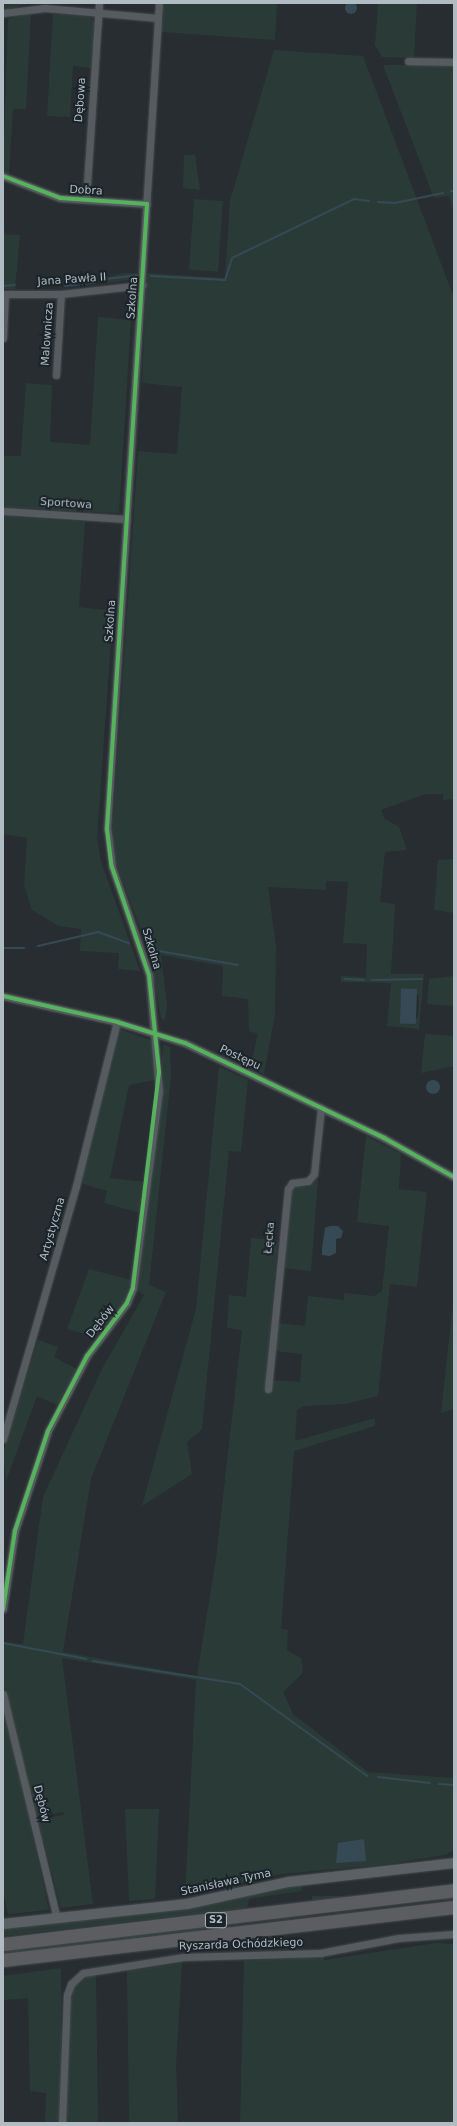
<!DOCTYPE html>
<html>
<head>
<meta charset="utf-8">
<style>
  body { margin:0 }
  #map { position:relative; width:457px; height:2126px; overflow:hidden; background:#272d30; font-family:"DejaVu Sans",sans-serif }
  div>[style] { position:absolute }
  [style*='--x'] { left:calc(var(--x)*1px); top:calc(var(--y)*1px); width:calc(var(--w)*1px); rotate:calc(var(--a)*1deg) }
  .green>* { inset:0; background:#2a3b37; transform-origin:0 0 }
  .water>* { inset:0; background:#364a55; transform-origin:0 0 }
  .round { border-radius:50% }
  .stream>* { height:2px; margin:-1px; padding:0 1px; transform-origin:1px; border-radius:1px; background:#364a55 }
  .roads { filter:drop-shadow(0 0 1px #44494b) drop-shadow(0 0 1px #44494b) }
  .street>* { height:7px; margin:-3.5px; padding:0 3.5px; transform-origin:3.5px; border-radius:3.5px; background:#565b5f }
  .secondary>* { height:10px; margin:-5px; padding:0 5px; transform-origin:5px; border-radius:5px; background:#5a6064 }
  .highway>* { height:13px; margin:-6.5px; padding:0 6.5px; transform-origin:6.5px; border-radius:6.5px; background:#5b5d60 }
  .cycleway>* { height:4px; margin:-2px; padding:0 2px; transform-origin:2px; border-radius:2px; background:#56b35d }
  span { translate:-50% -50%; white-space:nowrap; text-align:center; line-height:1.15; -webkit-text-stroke:4px #1b242a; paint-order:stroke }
  .shield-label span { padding:1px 3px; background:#1b242a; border:1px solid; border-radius:3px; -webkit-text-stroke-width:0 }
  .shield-label { font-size:10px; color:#b0bbc2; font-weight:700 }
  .street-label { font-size:11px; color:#b0bbc2 }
  .frame { position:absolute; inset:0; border:4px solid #b0bbc2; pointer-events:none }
</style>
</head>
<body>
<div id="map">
  <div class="green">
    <i style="clip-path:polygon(3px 3px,31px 3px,8px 9px,3px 9px)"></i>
    <i style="clip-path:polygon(164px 3px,277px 3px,275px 40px,162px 32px)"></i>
    <i style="clip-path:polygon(417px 3px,414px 58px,382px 57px,375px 45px,378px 4px)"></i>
    <i style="clip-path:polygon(31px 13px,26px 109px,13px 109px,9px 174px,3px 172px,8px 19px)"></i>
    <i style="clip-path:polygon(53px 14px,90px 17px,94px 22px,91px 68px,73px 66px,70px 117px,47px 116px)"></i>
    <i style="clip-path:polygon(evenodd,274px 50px,363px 56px,454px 298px,454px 799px,443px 800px,443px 794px,425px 794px,381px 810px,384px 818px,399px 827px,407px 850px,385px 852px,380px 902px,395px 904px,391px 974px,424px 974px,419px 1029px,387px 1026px,391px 983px,341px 982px,341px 976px,366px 977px,367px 944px,343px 943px,348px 882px,326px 881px,326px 890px,268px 887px,276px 947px,275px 1014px,264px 1074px,250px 1067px,258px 1034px,249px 1031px,248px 999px,222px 996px,223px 966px,161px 955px,167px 1006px,165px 1021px,161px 1018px,150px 954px,114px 858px,112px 839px,138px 451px,177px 454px,182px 387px,142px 383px,147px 273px,225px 278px,230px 201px,274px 50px,401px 992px,419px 995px,418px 1018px,400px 1017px,401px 992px)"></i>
    <i style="clip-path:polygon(454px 64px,454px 212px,449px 196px,434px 198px,383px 65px)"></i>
    <i style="clip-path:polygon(184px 155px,195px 155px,200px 190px,183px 188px)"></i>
    <i style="left:194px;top:199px;width:29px;height:71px;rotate:4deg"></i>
    <i style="clip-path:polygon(3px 227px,5px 234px,20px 235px,15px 289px,3px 289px)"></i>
    <i style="clip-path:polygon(123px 273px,137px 273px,137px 279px,106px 283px,101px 279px)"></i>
    <i style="clip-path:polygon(98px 317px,131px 320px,119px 513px,3px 507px,3px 456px,21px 456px,26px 383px,52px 385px,50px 442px,90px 445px)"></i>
    <i style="clip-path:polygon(3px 516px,85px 522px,79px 607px,113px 611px,97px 838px,101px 861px,140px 971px,118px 969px,119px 953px,80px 951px,81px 929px,59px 926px,32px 910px,24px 885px,27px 838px,3px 834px)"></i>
    <i style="clip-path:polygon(454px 859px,454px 913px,434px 910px,438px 860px)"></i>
    <i style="clip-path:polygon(454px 976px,454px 1006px,427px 1004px,429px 979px)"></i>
    <i style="clip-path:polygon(119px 1029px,153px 1041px,155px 1080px,129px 1085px,110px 1178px,144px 1182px,141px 1213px,104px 1203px,107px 1191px,80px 1183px)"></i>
    <i style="clip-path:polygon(425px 1034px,454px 1036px,454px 1066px,421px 1073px)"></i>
    <i style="clip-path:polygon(163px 1044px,170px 1047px,171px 1076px,149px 1285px,166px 1292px,91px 1479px,63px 1652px,197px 1676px,216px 1558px,242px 1330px,227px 1328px,229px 1295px,246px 1297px,251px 1238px,278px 1240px,265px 1386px,272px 1380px,300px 1382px,302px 1354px,275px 1351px,278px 1323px,305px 1326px,308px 1296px,344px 1300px,344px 1293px,374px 1296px,382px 1291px,389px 1226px,357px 1222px,366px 1136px,401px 1154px,399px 1189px,427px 1192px,417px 1287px,390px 1284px,378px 1396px,345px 1404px,304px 1406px,297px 1410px,295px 1441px,375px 1418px,375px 1426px,294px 1451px,281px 1629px,288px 1630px,287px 1650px,301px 1658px,303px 1669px,302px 1674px,283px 1692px,293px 1714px,368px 1772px,454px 1778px,454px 1850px,445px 1855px,387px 1864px,282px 1874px,185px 1895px,196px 1680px,62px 1658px,93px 1904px,61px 1908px,38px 1819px,64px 1815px,63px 1812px,37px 1816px,3px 1683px,3px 1642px,23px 1644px,43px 1497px,102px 1369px,144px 1295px,136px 1290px,153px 1171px)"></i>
    <i style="clip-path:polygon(219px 1067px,248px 1080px,241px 1152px,229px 1151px,202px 1429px,187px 1442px,192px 1474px,142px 1506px,196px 1309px)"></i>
    <i style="clip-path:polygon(318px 1179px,311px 1271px,283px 1268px,290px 1191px,294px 1186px,308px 1187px)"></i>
    <i style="clip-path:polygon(89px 1269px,131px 1280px,123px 1304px,95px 1337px,67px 1329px)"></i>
    <i style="clip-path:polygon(454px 1293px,454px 1409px,441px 1413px)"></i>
    <i style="clip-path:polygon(38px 1340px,58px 1347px,54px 1357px,77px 1369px,57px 1405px,37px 1396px,6px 1481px,3px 1453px)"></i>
    <i style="clip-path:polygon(3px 1703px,49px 1910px,8px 1914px,3px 1891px)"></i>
    <i style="clip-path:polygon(125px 1809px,159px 1809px,155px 1899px,129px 1901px)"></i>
    <i style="clip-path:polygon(301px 1883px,302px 1891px,249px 1899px,247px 1908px,3px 1936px,3px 1926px)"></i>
    <i style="left:454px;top:1896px;width:4px;height:142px;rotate:90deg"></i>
    <i style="clip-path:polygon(217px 1925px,217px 1928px,3px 1954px,3px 1950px)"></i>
    <i style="clip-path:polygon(436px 1943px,454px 1944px,454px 2123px,240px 2123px,244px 1961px,324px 1957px,324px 1960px)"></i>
    <i style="clip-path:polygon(182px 1963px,176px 2065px,178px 2123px,129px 2123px,127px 1971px)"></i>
    <i style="clip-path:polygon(61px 1968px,61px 2123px,45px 2123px,46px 2093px,30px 2091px,28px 1998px,3px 2000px,3px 1976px)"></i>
    <i style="clip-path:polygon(88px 1976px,96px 1976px,98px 2123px,65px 2123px,70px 2004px,74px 1987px)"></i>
  </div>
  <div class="water">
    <i class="round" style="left:345px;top:2px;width:12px;height:12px"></i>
    <i style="left:417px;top:989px;width:35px;height:16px;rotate:92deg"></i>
    <i class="round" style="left:426px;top:1080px;width:14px;height:14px"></i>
    <i style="clip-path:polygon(330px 1226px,338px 1226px,343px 1231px,341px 1238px,336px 1239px,336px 1253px,330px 1256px,322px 1255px,322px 1248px,325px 1228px)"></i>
    <i style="clip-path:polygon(364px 1839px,366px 1861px,336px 1863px,338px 1843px)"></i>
  </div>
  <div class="stream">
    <i style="--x:451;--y:191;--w:3;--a:0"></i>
    <i style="--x:378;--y:202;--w:17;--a:3"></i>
    <i style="--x:395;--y:203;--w:49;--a:-11.8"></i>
    <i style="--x:151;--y:276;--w:74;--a:3.1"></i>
    <i style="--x:225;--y:280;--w:23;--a:-72"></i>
    <i style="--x:232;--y:258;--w:136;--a:-25.8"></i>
    <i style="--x:354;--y:199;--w:15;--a:8"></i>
    <i style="--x:106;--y:279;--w:31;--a:-7"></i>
    <i style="--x:3;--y:286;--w:12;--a:-5"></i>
    <i style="--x:65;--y:286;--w:30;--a:-6"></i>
    <i style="--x:38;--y:946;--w:62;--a:-13.1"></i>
    <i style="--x:98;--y:932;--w:33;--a:20"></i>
    <i style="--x:3;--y:948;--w:21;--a:0"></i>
    <i style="--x:148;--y:949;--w:91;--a:10.1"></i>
    <i style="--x:345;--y:979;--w:19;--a:3"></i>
    <i style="--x:372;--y:980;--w:50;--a:-1.1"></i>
    <i style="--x:3;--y:1643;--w:85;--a:10.9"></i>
    <i style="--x:93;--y:1661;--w:149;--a:8.9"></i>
    <i style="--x:240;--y:1684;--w:157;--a:35.9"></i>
    <i style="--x:378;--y:1777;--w:52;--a:6.6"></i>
    <i style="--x:439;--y:1784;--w:15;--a:4"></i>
  </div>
  <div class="roads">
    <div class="street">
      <i style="--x:3;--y:13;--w:42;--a:-6.8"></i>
      <i style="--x:45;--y:8;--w:113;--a:5.1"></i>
      <i style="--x:408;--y:61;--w:46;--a:1.2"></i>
      <i style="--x:3;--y:176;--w:61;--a:21.1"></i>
      <i style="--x:60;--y:198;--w:87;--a:3.9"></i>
      <i style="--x:86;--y:199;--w:196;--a:-86.2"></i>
      <i style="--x:3;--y:294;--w:58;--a:0"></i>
      <i style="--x:61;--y:294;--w:82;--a:-6.3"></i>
      <i style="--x:3;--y:338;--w:44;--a:-87.4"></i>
      <i style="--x:56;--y:375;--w:81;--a:-86.5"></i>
      <i style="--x:3;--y:511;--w:124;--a:3.7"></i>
      <i style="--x:3;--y:996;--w:117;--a:12.8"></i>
      <i style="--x:117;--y:1022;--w:71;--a:17.2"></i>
      <i style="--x:185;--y:1043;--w:221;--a:25.5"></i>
      <i style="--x:384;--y:1138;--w:80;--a:29.1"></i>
      <i style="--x:268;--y:1389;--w:201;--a:-84.3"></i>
      <i style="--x:288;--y:1189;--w:7;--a:-56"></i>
      <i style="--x:292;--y:1183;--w:16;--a:-7"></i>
      <i style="--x:308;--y:1181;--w:9;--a:-49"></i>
      <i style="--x:314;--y:1174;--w:67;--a:-84"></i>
      <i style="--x:3;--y:1439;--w:263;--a:-73.9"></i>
      <i style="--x:76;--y:1186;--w:169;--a:-76"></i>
      <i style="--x:3;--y:1609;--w:79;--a:-81.3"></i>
      <i style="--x:15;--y:1531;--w:105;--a:-71.7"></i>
      <i style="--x:48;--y:1431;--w:85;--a:-62.5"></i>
      <i style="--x:87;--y:1356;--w:66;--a:-53"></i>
      <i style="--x:127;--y:1303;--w:16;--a:-68"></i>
      <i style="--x:133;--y:1288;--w:199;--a:-82.5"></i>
      <i style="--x:159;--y:1091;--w:116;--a:-94.9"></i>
      <i style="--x:149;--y:975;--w:114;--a:-108.9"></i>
      <i style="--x:112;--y:867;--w:38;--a:-97"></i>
      <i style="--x:107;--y:829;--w:828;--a:-86.4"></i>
      <i style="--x:3;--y:1694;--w:231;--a:76.5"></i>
      <i style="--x:62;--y:2123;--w:128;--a:-87.8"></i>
      <i style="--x:67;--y:1995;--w:12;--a:-70"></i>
      <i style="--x:71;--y:1984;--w:16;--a:-43"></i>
      <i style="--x:83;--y:1973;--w:102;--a:-9"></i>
      <i style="--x:184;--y:1957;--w:136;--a:-1.7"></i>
      <i style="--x:320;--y:1953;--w:80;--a:-10.8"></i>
      <i style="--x:399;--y:1938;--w:55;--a:-4.2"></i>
    </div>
    <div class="secondary">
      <i style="--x:3;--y:1924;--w:185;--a:-6.2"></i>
      <i style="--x:187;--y:1904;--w:103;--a:-12.3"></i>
      <i style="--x:288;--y:1882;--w:167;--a:-6.5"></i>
    </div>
    <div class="highway">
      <i style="--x:3;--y:1944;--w:454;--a:-6.8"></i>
      <i style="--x:3;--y:1960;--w:454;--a:-6.7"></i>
    </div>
  </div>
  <div class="cycleway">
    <i style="--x:3;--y:176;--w:61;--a:21.1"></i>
    <i style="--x:60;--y:198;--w:87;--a:3.9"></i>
    <i style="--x:147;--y:204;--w:626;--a:93.66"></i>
    <i style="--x:107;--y:829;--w:38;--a:83"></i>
    <i style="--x:112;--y:867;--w:114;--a:71.1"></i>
    <i style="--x:149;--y:975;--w:98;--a:84.1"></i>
    <i style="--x:159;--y:1072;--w:218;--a:96.9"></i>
    <i style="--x:133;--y:1288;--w:16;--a:112"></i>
    <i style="--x:127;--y:1303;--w:66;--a:127"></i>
    <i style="--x:87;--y:1356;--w:85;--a:117.5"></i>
    <i style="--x:48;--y:1431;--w:105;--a:108.3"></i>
    <i style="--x:15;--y:1531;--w:79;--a:98.7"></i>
    <i style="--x:3;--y:996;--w:117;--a:12.8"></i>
    <i style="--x:117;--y:1022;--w:71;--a:17.2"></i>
    <i style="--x:185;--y:1043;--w:221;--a:25.5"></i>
    <i style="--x:384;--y:1138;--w:80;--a:29.1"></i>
  </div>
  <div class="shield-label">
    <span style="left:216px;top:1920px">S2</span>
  </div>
  <div class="street-label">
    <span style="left:81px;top:100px;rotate:-86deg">Dębowa</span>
    <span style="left:86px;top:191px;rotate:3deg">Dobra</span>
    <span style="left:72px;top:280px;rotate:-4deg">Jana Pawła II</span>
    <span style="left:133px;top:298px;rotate:-86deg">Szkolna</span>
    <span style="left:48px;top:334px;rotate:-86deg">Malownicza</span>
    <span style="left:66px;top:504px;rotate:4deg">Sportowa</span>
    <span style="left:111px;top:621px;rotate:-86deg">Szkolna</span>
    <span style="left:151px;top:949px;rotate:74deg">Szkolna</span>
    <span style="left:240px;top:1058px;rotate:25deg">Postępu</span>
    <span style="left:53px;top:1229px;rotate:-74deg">Artystyczna</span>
    <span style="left:270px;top:1238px;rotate:-85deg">Łęcka</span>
    <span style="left:101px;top:1322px;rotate:-52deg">Dębów</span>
    <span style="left:41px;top:1804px;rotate:76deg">Dębów</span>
    <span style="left:226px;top:1883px;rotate:-12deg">Stanisława Tyma</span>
    <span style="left:241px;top:1945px;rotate:-2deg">Ryszarda Ochódzkiego</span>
  </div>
  <div class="frame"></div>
</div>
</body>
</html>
